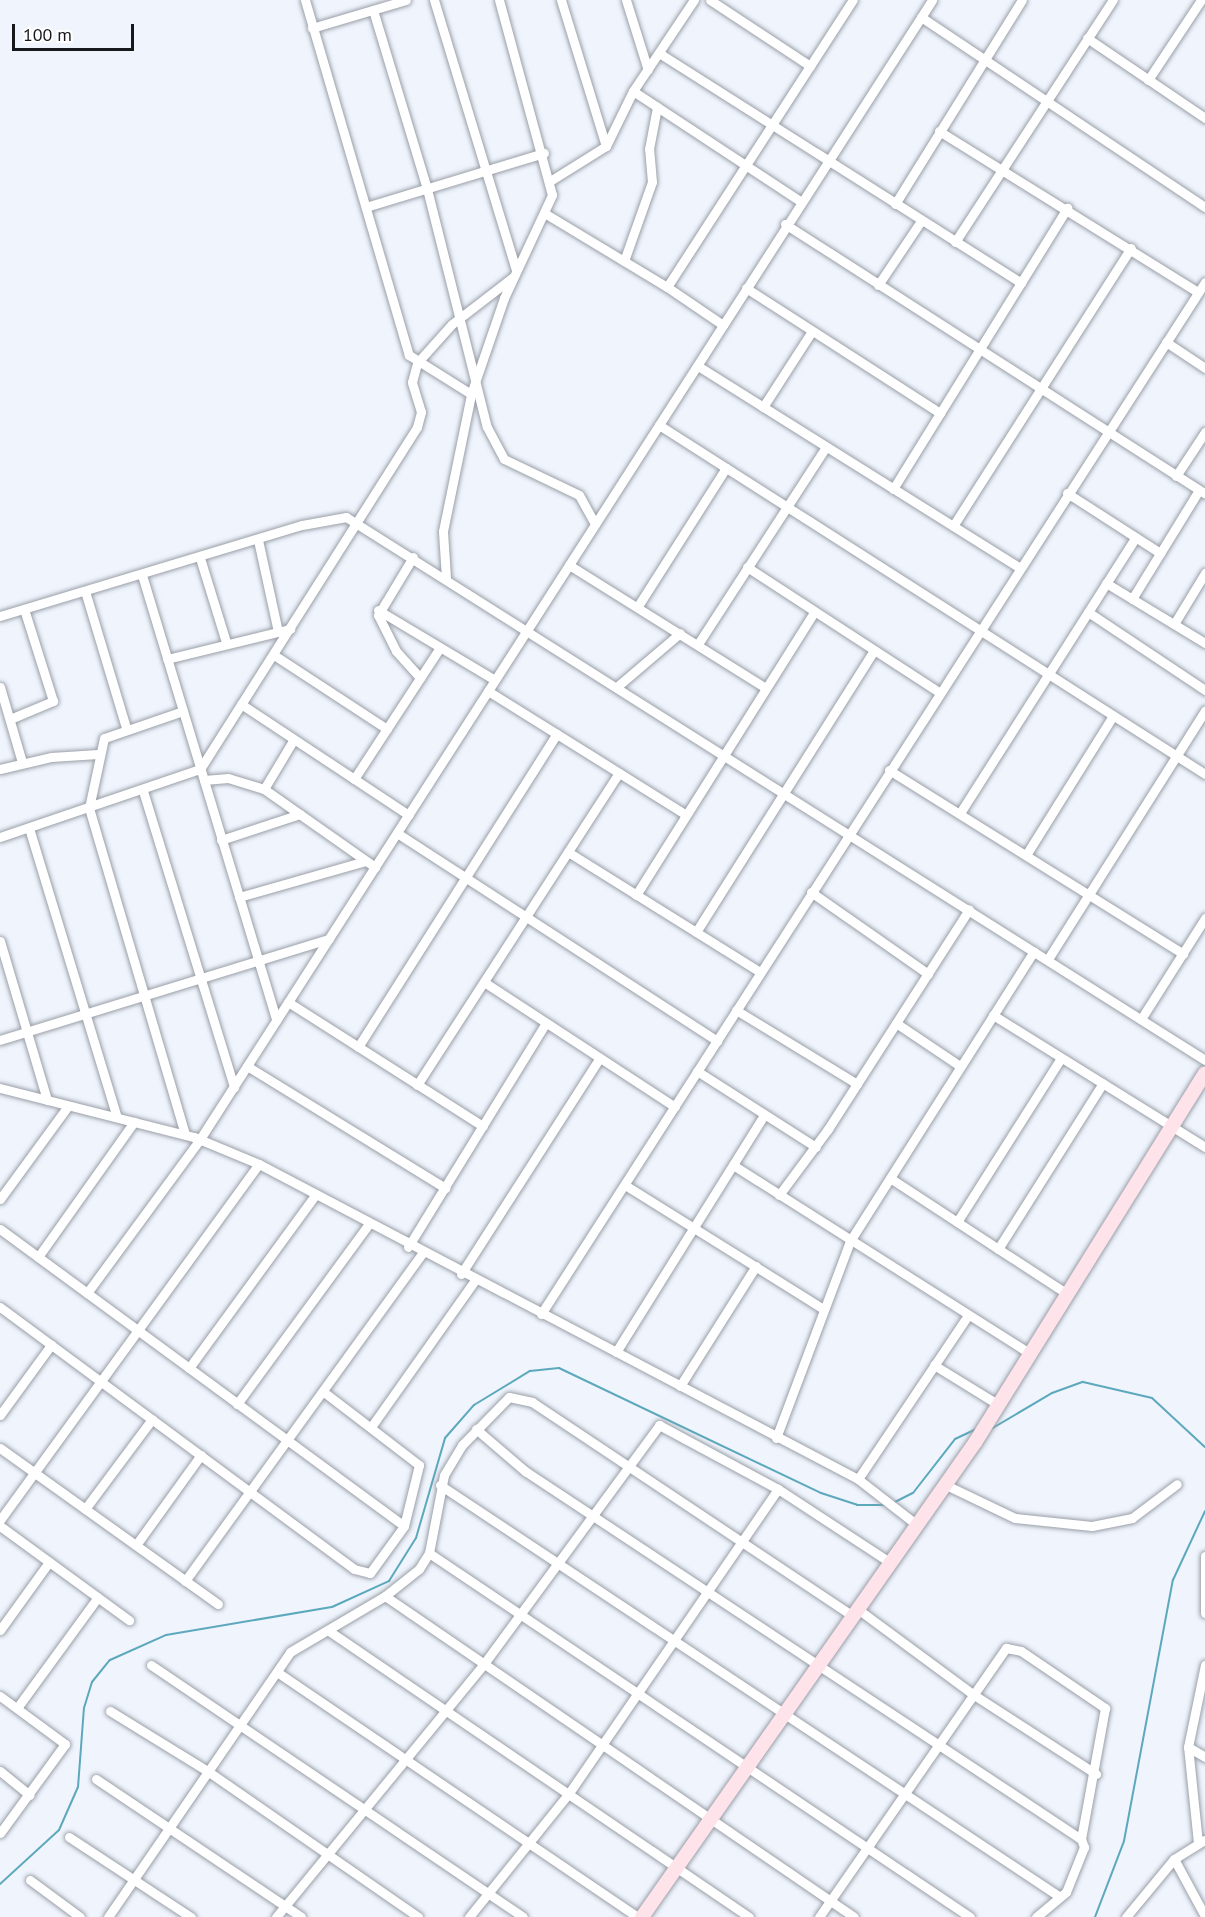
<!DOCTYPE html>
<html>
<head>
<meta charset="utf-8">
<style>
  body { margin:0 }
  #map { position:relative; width:1205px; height:1917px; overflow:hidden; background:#eff4fd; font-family:"PT Sans",sans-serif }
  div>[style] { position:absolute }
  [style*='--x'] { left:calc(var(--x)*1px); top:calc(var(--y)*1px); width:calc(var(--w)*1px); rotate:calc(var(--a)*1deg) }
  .stream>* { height:2px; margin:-1px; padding:0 1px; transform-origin:1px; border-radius:1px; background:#5ca8bc }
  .roads { filter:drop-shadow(0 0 2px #9a9fa7) drop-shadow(0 0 2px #9a9fa7) }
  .street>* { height:9px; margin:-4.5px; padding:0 4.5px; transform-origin:4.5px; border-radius:4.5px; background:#fff }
  .secondary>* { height:14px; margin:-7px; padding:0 7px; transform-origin:7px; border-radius:7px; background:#fee3ea }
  span { translate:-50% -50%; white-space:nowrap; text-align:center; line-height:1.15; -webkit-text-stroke:4.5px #fff; paint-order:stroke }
  .scale { position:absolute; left:12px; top:24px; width:122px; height:27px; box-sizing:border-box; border:3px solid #17181b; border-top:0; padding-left:8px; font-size:18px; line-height:21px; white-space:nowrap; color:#17181b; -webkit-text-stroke:4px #fff; paint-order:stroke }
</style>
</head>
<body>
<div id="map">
  <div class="stream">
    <i style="--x:991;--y:1429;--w:71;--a:-30.5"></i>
    <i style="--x:1052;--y:1393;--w:33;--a:-20"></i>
    <i style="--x:1083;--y:1382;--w:71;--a:13.1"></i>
    <i style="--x:1152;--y:1398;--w:72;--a:42.8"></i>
    <i style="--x:893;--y:1503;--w:22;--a:-27"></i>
    <i style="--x:913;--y:1493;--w:68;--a:-52.1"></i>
    <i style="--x:955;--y:1439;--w:23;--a:-25"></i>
    <i style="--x:0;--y:1884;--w:80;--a:-42.5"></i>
    <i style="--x:59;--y:1830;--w:47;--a:-66.2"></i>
    <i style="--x:78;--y:1787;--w:79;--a:-85.7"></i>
    <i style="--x:84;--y:1708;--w:27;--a:-73"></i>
    <i style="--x:92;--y:1682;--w:28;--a:-51"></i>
    <i style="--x:110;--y:1660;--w:61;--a:-24.1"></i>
    <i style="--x:166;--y:1635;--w:168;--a:-9.6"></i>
    <i style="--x:332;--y:1607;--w:63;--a:-24.5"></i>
    <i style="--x:389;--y:1581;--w:51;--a:-57.9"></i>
    <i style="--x:416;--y:1538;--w:104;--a:-73.8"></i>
    <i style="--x:445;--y:1438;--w:44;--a:-48.7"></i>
    <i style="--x:474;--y:1405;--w:66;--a:-31.3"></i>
    <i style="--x:530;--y:1371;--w:29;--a:-6"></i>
    <i style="--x:559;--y:1368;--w:290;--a:25.5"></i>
    <i style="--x:821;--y:1493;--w:38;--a:18"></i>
    <i style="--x:857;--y:1505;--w:28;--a:0"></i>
    <i style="--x:1095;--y:1917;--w:81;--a:-69.1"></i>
    <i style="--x:1124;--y:1841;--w:266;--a:-79.4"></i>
    <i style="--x:1173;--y:1580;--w:76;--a:-65.1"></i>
  </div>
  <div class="roads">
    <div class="street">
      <i style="--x:305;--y:0;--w:370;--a:73.7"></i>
      <i style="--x:409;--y:355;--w:73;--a:32.2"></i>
      <i style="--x:434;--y:0;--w:282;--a:73.1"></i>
      <i style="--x:561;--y:0;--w:153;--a:72.9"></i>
      <i style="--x:626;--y:0;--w:73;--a:72.6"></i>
      <i style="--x:710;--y:0;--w:120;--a:33.4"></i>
      <i style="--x:373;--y:10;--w:187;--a:73.2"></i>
      <i style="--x:427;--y:189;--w:245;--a:75.9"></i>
      <i style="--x:487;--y:427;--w:36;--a:62"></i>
      <i style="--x:504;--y:459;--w:83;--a:25.6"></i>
      <i style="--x:579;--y:495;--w:33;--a:61"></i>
      <i style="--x:921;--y:17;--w:342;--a:33.8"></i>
      <i style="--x:312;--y:28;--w:98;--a:-16.6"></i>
      <i style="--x:1087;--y:38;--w:143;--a:34.1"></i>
      <i style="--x:659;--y:53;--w:429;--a:32.4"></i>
      <i style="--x:1148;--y:80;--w:96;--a:-56.5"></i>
      <i style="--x:633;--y:91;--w:200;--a:33.4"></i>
      <i style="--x:939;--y:131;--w:305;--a:31.9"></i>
      <i style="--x:550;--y:181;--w:66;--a:-32"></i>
      <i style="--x:606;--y:146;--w:61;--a:-63.9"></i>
      <i style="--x:633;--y:91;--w:110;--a:-56.2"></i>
      <i style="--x:895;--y:204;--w:240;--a:-58.1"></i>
      <i style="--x:366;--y:207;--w:186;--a:-16.9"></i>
      <i style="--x:546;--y:214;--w:141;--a:31.1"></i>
      <i style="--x:785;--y:224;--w:499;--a:32.7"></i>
      <i style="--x:955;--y:242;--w:289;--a:-56.9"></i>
      <i style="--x:624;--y:261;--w:84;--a:-70.5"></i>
      <i style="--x:652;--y:182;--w:33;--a:-95"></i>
      <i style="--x:649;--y:149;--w:43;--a:-79.2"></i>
      <i style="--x:878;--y:285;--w:77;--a:-56.1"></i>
      <i style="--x:746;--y:288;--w:231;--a:32.8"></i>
      <i style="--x:723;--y:325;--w:68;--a:-145.8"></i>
      <i style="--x:667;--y:287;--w:342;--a:-57.1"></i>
      <i style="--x:1166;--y:342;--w:47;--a:33.7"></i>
      <i style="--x:698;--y:366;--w:380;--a:32.1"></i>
      <i style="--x:763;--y:407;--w:90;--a:-57.2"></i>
      <i style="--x:659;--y:425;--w:648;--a:32.59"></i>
      <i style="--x:1176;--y:476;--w:53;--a:-56.6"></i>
      <i style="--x:893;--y:489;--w:331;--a:-58.2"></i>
      <i style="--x:1067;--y:493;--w:111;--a:32.8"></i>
      <i style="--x:953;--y:526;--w:330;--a:-57.4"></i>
      <i style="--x:258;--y:540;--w:94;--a:77.7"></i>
      <i style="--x:413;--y:557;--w:68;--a:121.1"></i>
      <i style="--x:378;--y:615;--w:40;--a:63.4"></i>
      <i style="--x:396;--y:651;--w:36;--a:48"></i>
      <i style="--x:200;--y:558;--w:88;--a:72.8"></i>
      <i style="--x:569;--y:565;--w:232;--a:32"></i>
      <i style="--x:747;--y:567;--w:229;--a:33.1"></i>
      <i style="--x:142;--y:575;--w:465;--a:73.2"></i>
      <i style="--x:446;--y:578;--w:47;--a:-93.7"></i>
      <i style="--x:443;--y:531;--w:140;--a:-78.4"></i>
      <i style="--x:471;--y:394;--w:102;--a:-71"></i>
      <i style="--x:504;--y:298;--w:114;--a:-65"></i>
      <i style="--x:552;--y:195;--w:202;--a:-105.2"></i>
      <i style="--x:1106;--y:583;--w:116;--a:31.2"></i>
      <i style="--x:85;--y:591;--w:143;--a:73.3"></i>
      <i style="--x:1132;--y:599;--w:128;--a:-58.4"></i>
      <i style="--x:638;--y:606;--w:164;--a:-57.5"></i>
      <i style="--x:378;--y:610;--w:136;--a:30.9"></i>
      <i style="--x:1088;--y:612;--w:141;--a:33.7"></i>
      <i style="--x:0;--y:616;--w:315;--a:-16.8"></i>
      <i style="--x:302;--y:525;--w:45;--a:-10.3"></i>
      <i style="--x:346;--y:517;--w:1016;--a:32.3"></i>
      <i style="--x:1174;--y:624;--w:60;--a:-58.7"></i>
      <i style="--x:698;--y:644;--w:235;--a:-57"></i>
      <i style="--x:274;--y:655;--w:135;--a:33.2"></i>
      <i style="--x:167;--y:659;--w:127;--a:-13.7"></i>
      <i style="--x:619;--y:685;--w:80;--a:-40.4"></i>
      <i style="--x:0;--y:687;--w:78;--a:73.7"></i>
      <i style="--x:488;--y:691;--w:232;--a:32"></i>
      <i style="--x:241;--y:704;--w:201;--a:33.5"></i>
      <i style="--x:183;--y:711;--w:83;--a:161.1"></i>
      <i style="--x:104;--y:738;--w:72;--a:102.1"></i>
      <i style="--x:89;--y:808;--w:340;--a:73.6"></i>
      <i style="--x:10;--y:719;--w:47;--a:-22.7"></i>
      <i style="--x:53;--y:701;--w:96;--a:-107.5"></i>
      <i style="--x:0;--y:769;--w:52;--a:-13.2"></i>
      <i style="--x:51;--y:757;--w:47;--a:-3.7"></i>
      <i style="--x:889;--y:770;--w:347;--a:32"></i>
      <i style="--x:354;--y:779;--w:155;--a:-56.8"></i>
      <i style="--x:204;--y:780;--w:24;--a:-5"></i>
      <i style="--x:228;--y:778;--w:38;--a:17"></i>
      <i style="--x:264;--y:789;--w:136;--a:35.1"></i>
      <i style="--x:264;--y:789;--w:58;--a:-59"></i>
      <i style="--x:143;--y:791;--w:310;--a:72.9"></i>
      <i style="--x:960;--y:813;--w:327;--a:-57.5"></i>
      <i style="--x:29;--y:828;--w:302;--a:73.1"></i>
      <i style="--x:397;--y:833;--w:382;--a:33"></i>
      <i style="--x:0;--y:837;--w:211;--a:-18.8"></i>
      <i style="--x:200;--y:769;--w:405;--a:-57.6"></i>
      <i style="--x:417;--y:427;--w:16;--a:-75"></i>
      <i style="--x:421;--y:412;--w:31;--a:-107"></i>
      <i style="--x:412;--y:382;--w:20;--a:-75"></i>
      <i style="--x:417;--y:363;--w:52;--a:-48.1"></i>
      <i style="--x:452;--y:324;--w:77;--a:-37.6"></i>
      <i style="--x:221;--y:840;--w:83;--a:-18.2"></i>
      <i style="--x:568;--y:852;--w:226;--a:32"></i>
      <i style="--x:1026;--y:855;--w:164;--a:-58"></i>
      <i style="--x:811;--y:892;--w:143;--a:35"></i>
      <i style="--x:636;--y:895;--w:334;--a:-57.8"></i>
      <i style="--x:239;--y:897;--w:131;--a:-15.9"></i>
      <i style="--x:696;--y:932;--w:333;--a:-57.7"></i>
      <i style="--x:0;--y:941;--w:166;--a:73.5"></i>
      <i style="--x:1048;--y:959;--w:294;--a:-57.7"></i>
      <i style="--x:484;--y:982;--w:228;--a:33.2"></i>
      <i style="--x:288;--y:1002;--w:231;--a:32.5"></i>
      <i style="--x:736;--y:1010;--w:142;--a:31.4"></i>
      <i style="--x:993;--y:1015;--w:250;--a:31.9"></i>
      <i style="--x:1141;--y:1019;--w:120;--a:-57.6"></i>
      <i style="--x:896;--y:1023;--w:77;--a:33.9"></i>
      <i style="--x:0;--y:1040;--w:344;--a:-17.1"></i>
      <i style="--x:358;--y:1047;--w:371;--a:-57.6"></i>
      <i style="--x:247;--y:1066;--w:233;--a:31.6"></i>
      <i style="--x:697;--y:1071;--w:141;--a:32.6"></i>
      <i style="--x:417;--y:1085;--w:372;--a:-57.1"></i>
      <i style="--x:0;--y:1088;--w:200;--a:14.2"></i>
      <i style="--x:194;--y:1137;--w:70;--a:22.6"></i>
      <i style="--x:259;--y:1164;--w:677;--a:27.74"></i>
      <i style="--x:858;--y:1479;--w:75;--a:37.9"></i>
      <i style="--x:733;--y:1165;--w:353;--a:32.4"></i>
      <i style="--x:890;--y:1178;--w:212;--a:33.2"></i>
      <i style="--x:625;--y:1185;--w:232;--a:32"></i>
      <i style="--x:779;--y:1195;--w:82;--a:-53.4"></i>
      <i style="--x:828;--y:1129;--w:261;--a:-57.3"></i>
      <i style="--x:0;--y:1199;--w:115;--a:-53.8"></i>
      <i style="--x:957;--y:1222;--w:194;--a:-57.6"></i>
      <i style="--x:0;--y:1229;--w:501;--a:36.32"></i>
      <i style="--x:408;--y:1247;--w:263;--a:-58.4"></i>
      <i style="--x:998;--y:1249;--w:196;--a:-57.7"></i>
      <i style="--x:38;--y:1257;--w:166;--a:-54.6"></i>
      <i style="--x:461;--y:1274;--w:255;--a:-57.3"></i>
      <i style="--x:87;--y:1293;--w:191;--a:-53.7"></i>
      <i style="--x:200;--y:1139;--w:1354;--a:-57.27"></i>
      <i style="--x:0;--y:1307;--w:440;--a:36.5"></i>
      <i style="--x:354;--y:1569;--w:16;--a:14"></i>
      <i style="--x:370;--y:1573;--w:58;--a:-54.1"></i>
      <i style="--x:404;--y:1526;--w:63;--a:-76.2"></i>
      <i style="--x:419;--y:1465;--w:120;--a:-142.5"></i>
      <i style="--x:541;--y:1314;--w:1227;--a:-57.24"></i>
      <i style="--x:616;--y:1352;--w:279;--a:-58"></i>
      <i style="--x:934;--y:1365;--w:76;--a:31.6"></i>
      <i style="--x:189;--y:1368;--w:215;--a:-53.9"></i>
      <i style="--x:680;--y:1386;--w:142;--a:-57.7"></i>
      <i style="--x:237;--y:1404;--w:222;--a:-53.8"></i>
      <i style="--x:0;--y:1415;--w:87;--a:-53.9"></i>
      <i style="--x:371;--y:1427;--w:180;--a:-54.7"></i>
      <i style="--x:476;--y:1429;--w:65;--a:40.6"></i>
      <i style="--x:525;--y:1471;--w:667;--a:33.5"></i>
      <i style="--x:1081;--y:1839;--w:9;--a:69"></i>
      <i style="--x:1084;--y:1847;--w:48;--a:111.8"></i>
      <i style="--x:1066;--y:1892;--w:39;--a:140"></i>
      <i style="--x:776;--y:1438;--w:210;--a:-69.4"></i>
      <i style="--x:850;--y:1241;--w:343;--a:-57.6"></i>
      <i style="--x:0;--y:1448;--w:268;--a:35.6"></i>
      <i style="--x:858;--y:1479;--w:197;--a:-56.1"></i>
      <i style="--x:440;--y:1485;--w:744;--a:33.6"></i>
      <i style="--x:946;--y:1485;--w:76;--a:25.6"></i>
      <i style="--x:1015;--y:1518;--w:77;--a:5.9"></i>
      <i style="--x:1092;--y:1526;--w:41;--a:-11.3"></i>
      <i style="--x:1132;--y:1518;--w:56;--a:-37.1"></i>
      <i style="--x:85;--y:1509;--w:112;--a:-53.3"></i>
      <i style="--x:0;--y:1520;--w:440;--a:-54"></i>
      <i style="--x:0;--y:1526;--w:160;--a:36.1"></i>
      <i style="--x:136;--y:1545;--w:111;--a:-54.2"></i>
      <i style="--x:429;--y:1553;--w:652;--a:33.93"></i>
      <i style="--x:1205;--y:1556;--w:57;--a:90"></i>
      <i style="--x:185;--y:1581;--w:404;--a:-54.1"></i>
      <i style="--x:385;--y:1596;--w:568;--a:34.39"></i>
      <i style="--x:859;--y:1610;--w:139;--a:36.5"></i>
      <i style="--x:971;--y:1693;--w:149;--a:32.9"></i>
      <i style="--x:0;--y:1630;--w:84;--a:-54.2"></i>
      <i style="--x:329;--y:1631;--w:508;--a:34.25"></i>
      <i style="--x:151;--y:1665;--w:449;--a:34.1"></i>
      <i style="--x:277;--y:1672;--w:436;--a:34.2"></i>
      <i style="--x:0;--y:1696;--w:81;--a:36.4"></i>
      <i style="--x:65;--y:1744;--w:110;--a:126.1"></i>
      <i style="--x:17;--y:1708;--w:137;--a:-53.9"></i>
      <i style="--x:110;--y:1711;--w:113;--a:31.6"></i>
      <i style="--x:206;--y:1770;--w:258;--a:34.7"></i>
      <i style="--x:1188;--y:1747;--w:20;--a:30"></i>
      <i style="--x:0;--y:1771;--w:38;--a:39"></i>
      <i style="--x:96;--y:1779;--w:247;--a:33.9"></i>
      <i style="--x:69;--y:1837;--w:146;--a:33.3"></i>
      <i style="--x:1198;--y:1843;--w:97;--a:-95.9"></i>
      <i style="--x:1188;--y:1747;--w:84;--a:-78.3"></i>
      <i style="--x:1174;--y:1859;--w:65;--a:61.5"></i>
      <i style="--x:30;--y:1880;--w:62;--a:36.5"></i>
      <i style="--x:108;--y:1917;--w:321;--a:-55.5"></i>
      <i style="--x:290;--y:1652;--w:110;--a:-30.5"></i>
      <i style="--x:385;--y:1596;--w:43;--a:-38.5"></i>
      <i style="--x:419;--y:1569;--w:19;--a:-58"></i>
      <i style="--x:429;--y:1553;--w:79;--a:-79.1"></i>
      <i style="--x:444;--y:1475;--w:35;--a:-59"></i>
      <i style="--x:462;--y:1445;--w:67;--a:-45.6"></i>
      <i style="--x:509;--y:1397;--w:24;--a:12"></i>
      <i style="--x:532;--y:1402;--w:387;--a:33.7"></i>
      <i style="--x:276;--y:1917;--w:326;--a:-50.6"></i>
      <i style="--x:483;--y:1665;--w:298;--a:-53.7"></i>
      <i style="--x:659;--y:1425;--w:135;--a:28.3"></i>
      <i style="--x:778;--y:1489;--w:135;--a:33.2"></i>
      <i style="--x:469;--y:1917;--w:159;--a:-51.1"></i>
      <i style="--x:569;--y:1793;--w:369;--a:-55.5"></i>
      <i style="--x:819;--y:1917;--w:328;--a:-55.2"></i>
      <i style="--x:1006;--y:1648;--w:15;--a:11"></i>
      <i style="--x:1021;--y:1651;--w:102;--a:34.2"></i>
      <i style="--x:1105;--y:1708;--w:133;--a:100.4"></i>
      <i style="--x:1126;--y:1917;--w:75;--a:-50.4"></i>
      <i style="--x:1174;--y:1859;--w:36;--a:-32"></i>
    </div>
    <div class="secondary">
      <i style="--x:642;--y:1917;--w:581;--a:-54.94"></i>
      <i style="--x:976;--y:1441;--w:433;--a:-58.1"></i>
    </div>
  </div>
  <div class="scale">100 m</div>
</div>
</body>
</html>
